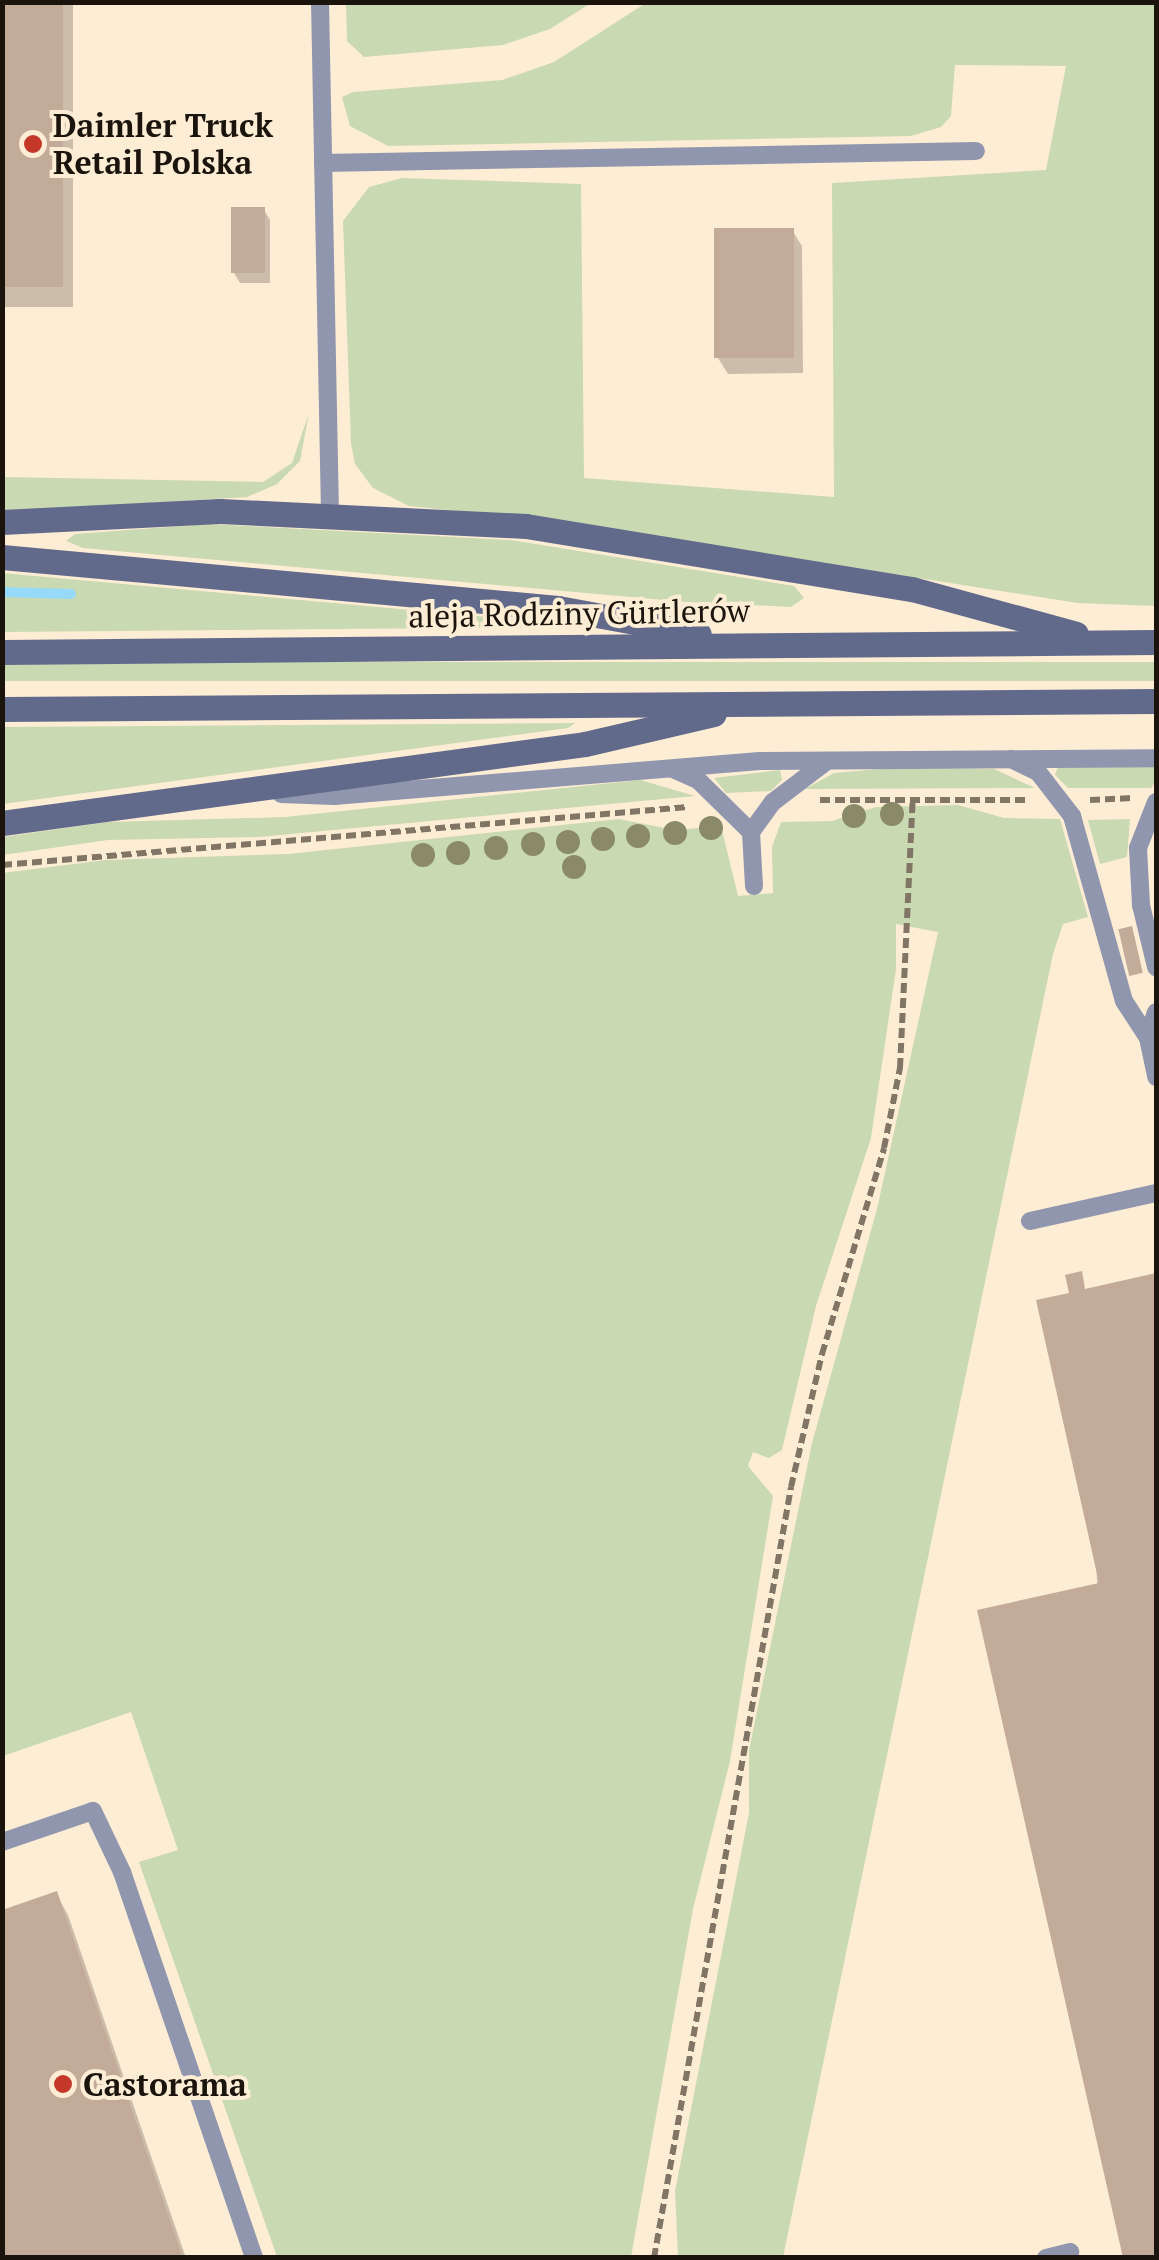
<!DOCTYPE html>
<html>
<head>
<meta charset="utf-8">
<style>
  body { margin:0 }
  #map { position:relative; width:1159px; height:2260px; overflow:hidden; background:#feedd5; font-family:"PT Serif",serif }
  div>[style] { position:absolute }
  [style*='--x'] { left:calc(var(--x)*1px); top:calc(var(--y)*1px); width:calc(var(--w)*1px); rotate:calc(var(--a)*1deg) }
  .green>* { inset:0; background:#c9d9b2; transform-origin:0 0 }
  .shadow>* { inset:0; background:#0003; transform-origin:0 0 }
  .stream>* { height:10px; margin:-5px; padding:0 5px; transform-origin:5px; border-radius:5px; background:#96d9f8 }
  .building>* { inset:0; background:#c3ab9a; transform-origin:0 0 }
  .path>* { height:6px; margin-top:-3px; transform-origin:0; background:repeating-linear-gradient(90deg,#817666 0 10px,transparent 0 15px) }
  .service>* { height:18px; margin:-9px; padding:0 9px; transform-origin:9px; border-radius:9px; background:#8f96ad }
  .secondary>* { height:25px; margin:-12.5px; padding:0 12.5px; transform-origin:12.5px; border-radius:12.5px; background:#626a8c }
  .trees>* { width:24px; height:24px; margin:-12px; border-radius:50%; background:#8a8a69 }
  .dots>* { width:28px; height:28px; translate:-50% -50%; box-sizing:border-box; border:5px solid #feedd5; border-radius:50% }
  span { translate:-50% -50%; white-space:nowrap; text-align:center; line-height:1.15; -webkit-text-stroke:8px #feedd5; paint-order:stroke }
  .poi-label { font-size:32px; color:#1a140c; font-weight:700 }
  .left { translate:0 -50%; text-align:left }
  .street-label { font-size:32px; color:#1a140c }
  .frame { position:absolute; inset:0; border:5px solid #1a140c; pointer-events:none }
</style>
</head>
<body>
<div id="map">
  <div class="green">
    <i style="clip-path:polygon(346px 3px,346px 2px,591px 3px,550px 29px,503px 45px,364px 57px,347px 41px)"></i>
    <i style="clip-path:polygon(646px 3px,1156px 3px,1156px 606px,1077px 603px,571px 523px,409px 506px,373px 488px,355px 464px,351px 444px,343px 221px,369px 187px,402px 178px,581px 184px,584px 478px,834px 497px,832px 183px,1046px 170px,1066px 66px,955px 65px,951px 116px,941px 127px,911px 136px,388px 146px,350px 126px,342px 97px,353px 92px,502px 80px,554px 62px)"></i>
    <i style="clip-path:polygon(309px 413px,300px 461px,277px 484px,247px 497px,3px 512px,3px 477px,263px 482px,292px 463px)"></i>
    <i style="clip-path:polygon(209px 524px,511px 540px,794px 586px,804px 598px,791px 607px,686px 602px,83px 548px,66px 541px,75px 534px)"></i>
    <i style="clip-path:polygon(2px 573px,565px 624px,567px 627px,3px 632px)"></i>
    <i style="left:1156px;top:662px;width:19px;height:1153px;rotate:90deg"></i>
    <i style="clip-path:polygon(575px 723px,568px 728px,3px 804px,3px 727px)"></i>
    <i style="clip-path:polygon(1058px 766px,1156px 766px,1156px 781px,1151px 788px,1068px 788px,1055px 775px)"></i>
    <i style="clip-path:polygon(890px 768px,994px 769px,1035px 788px,805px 789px,834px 773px)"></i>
    <i style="clip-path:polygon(780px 770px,782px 780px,771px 791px,726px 793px,714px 778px)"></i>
    <i style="clip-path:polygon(640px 780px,695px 796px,259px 837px,108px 840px,3px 855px,3px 837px,108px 822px,285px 817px)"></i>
    <i style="clip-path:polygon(958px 805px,1004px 818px,1060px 819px,1088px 917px,1063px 924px,1053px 954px,783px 2257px,678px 2257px,675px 2191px,749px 1813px,749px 1750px,812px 1443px,877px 1209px,938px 932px,896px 924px,896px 969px,871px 1138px,816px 1306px,782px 1450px,769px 1458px,753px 1452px,748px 1466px,773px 1496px,730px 1761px,693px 1909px,631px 2257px,277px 2257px,139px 1862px,178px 1850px,131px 1712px,3px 1756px,2px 873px,106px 860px,288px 854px,619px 819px,675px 830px,721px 826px,738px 896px,773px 893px,772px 847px,781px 822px,832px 821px,876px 807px)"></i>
    <i style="clip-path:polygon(1130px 819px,1127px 857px,1100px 864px,1088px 820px)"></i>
  </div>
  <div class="shadow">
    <i style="left:2px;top:2px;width:71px;height:305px"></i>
    <i style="clip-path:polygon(264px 210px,270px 220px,270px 283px,240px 283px,234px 273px)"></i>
    <i style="clip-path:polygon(792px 230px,802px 246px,803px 373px,728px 374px,718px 358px)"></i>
    <i style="clip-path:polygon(1156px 1276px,1156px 2258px,1125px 2258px,1085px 1292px)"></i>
    <i style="clip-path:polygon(56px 1894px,68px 1915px,186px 2258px,2px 2258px)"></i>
  </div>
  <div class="stream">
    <i style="--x:2;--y:592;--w:69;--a:1.7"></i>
  </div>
  <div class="building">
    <i style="left:2px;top:2px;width:61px;height:285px"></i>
    <i style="left:265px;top:207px;width:66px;height:34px;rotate:90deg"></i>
    <i style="left:714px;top:228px;width:80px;height:130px"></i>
    <i style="left:1132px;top:926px;width:48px;height:14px;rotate:77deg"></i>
    <i style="clip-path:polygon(1082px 1271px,1085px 1289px,1156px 1273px,1156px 2258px,1123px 2258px,977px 1610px,1099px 1583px,1036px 1300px,1069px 1293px,1065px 1275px)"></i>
    <i style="clip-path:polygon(57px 1891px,183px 2258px,2px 2258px,2px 1910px)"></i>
  </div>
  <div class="path">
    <i style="--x:820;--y:800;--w:208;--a:0"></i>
    <i style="--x:1090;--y:800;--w:43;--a:-2.7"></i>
    <i style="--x:2;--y:865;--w:688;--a:-4.83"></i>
    <i style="--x:654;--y:2258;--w:783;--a:-79.92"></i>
    <i style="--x:791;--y:1487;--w:137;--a:-76.9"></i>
    <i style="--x:822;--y:1354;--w:215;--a:-73.2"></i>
    <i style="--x:884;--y:1148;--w:82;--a:-78.7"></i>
    <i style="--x:900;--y:1068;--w:271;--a:-87.3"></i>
  </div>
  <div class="service">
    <i style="--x:320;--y:2;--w:511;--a:88.88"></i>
    <i style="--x:323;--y:163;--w:653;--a:-1.05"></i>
    <i style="--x:1011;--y:759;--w:30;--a:26"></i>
    <i style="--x:1038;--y:772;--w:56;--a:52.3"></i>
    <i style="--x:1072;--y:816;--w:192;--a:74.3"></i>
    <i style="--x:1124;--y:1001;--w:44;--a:57"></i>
    <i style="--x:1148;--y:1038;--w:40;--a:78"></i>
    <i style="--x:673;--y:769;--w:27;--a:24"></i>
    <i style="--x:698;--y:780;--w:74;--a:44.5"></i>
    <i style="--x:281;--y:794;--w:53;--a:2.2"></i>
    <i style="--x:334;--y:796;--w:427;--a:-4.7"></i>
    <i style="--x:760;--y:761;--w:396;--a:-0.4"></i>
    <i style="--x:1156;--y:802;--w:49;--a:111.4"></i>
    <i style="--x:1138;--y:848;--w:57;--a:87"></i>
    <i style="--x:1141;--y:905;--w:64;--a:76.4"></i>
    <i style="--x:754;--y:886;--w:54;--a:-93.2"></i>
    <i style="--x:751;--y:832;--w:37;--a:-54"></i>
    <i style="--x:773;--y:802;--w:68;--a:-37.2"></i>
    <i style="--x:1148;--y:1038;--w:27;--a:-73"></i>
    <i style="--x:1030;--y:1221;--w:129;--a:-12.5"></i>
    <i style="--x:2;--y:1842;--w:96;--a:-18.8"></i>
    <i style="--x:93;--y:1811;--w:68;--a:64.6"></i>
    <i style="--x:122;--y:1872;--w:408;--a:71.1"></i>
    <i style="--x:1046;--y:2258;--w:25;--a:-14"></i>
  </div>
  <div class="secondary">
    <i style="--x:2;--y:522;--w:218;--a:-2.9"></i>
    <i style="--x:220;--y:511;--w:306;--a:2.8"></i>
    <i style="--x:526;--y:526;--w:391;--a:9.3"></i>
    <i style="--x:912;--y:589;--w:170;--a:15.3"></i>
    <i style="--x:2;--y:557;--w:558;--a:5.24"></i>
    <i style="--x:558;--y:608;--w:143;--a:10.4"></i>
    <i style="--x:2;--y:652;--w:1154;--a:-0.5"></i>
    <i style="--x:2;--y:709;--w:1154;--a:-0.4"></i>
    <i style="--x:2;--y:823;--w:588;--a:-7.72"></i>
    <i style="--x:585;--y:744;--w:132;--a:-13.1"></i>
  </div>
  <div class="trees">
    <i style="left:892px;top:814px"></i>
    <i style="left:854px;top:816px"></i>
    <i style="left:711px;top:828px"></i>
    <i style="left:675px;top:833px"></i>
    <i style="left:638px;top:836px"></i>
    <i style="left:603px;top:839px"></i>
    <i style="left:568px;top:842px"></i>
    <i style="left:533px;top:844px"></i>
    <i style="left:496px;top:848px"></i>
    <i style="left:458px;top:853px"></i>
    <i style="left:423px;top:855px"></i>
    <i style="left:574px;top:867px"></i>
  </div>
  <div class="dots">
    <i style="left:33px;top:144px;background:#c43729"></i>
    <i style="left:63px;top:2084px;background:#c43729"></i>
  </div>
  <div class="poi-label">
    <span class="left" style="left:53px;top:144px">Daimler Truck<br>Retail Polska</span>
    <span class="left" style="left:83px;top:2084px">Castorama</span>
  </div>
  <div class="street-label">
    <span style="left:579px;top:613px;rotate:-1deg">aleja Rodziny Gürtlerów</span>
  </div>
  <div class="frame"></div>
</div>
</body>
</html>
